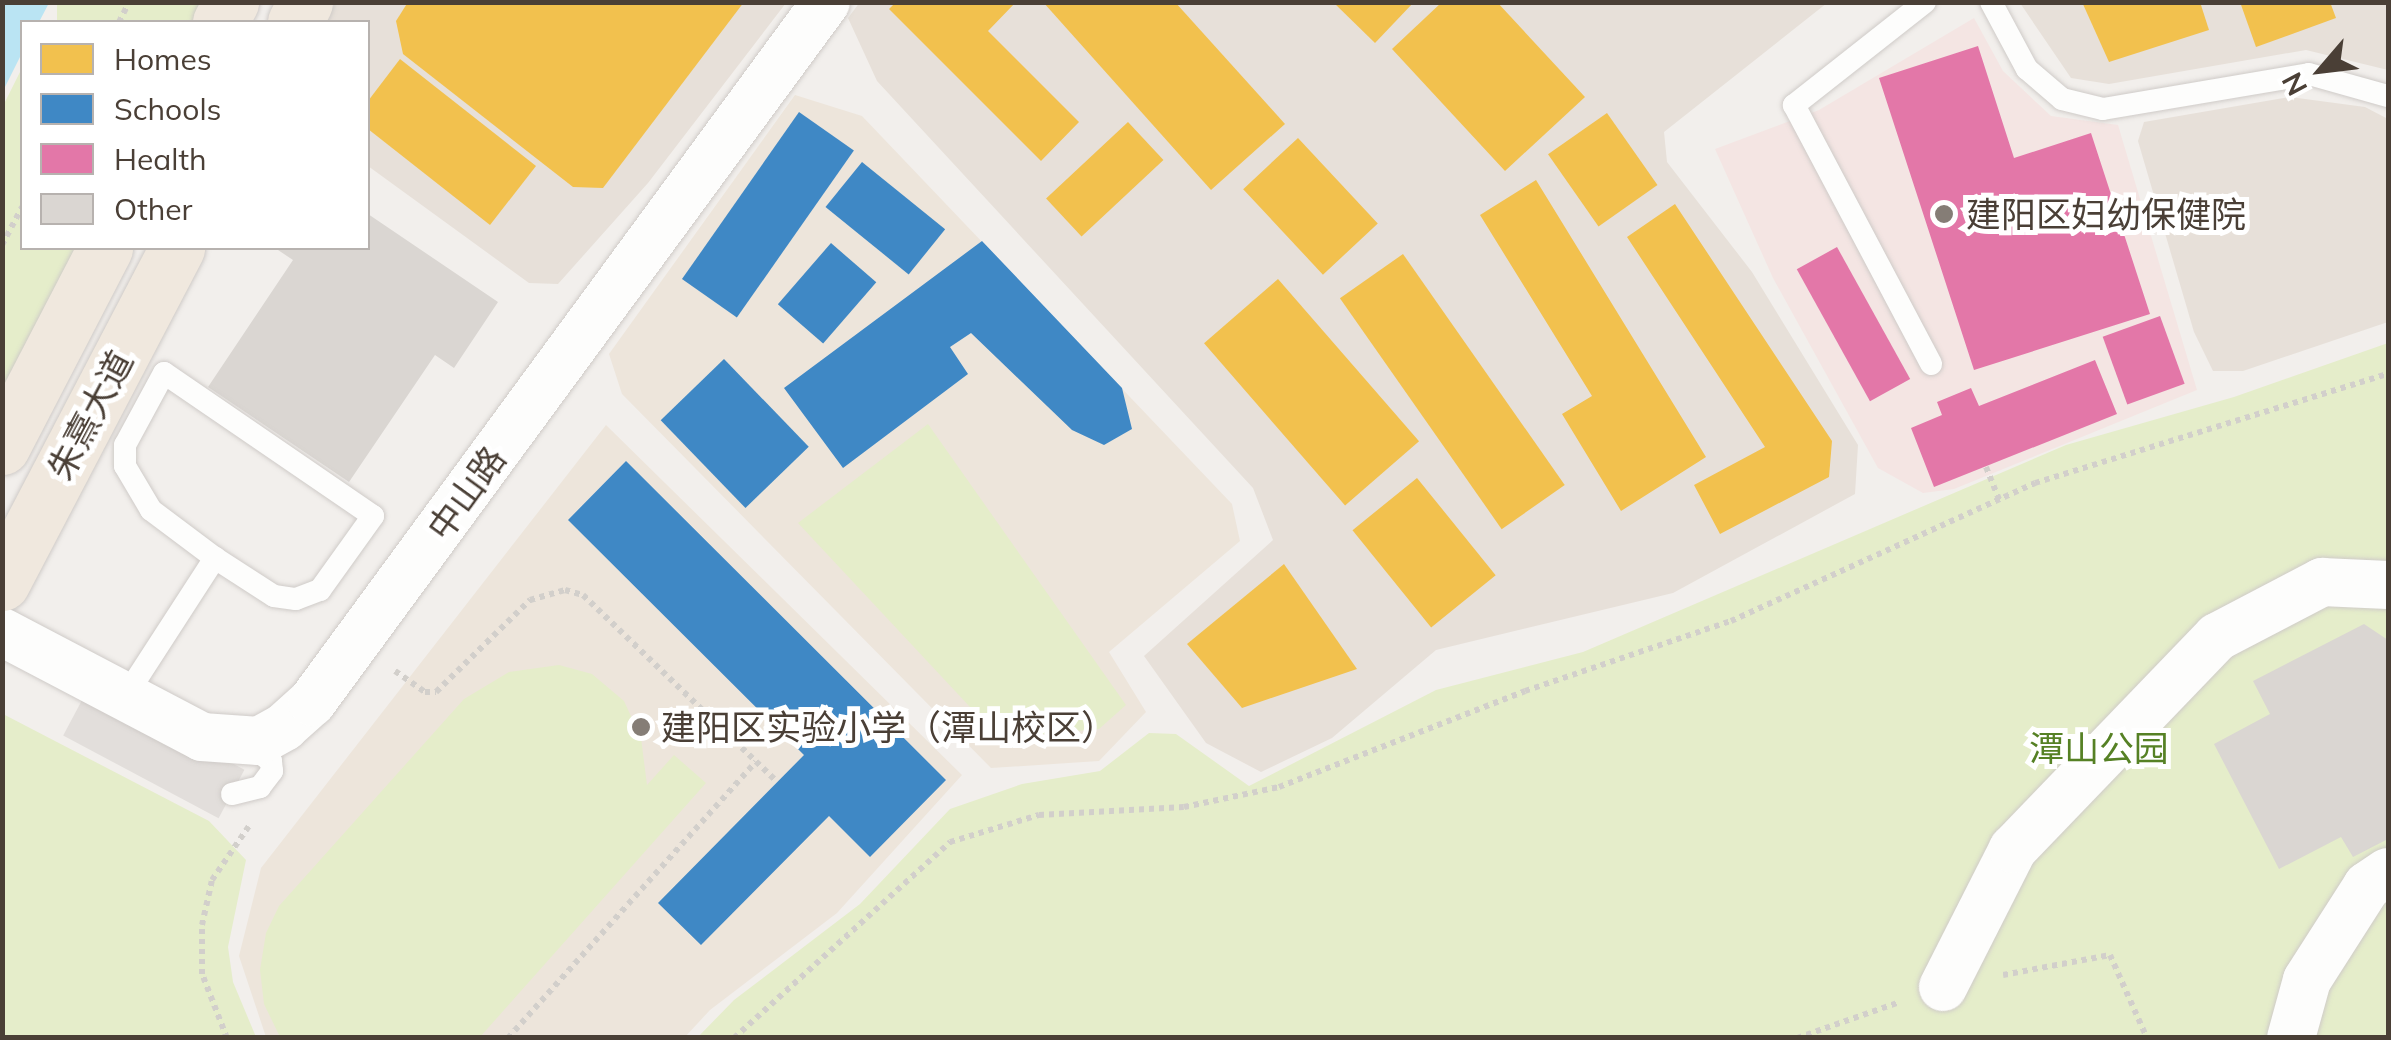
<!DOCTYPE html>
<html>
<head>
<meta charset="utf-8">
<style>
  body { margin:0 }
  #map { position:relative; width:2391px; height:1040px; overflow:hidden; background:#f2efec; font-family:Mulish,"Noto Sans SC",sans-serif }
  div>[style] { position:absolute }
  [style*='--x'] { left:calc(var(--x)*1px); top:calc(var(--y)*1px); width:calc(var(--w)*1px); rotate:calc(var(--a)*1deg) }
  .residential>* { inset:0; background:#e7e0d9 }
  .education>* { inset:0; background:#ede5db }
  .medical>* { inset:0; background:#f4e5e3 }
  .green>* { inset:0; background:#e5edca; transform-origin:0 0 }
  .parking>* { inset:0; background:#e2dedb; transform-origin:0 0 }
  .water>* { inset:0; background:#bae4f3 }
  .homes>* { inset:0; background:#f2c14e; transform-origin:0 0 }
  .schools>* { inset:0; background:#3f88c5; transform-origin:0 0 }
  .health>* { inset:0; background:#e377a8; transform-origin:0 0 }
  .building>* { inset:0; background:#dad6d2 }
  .path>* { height:6px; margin-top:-3px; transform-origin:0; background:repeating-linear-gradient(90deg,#d2cfcb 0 5px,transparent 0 10px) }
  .roads { filter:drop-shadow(0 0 2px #cfcbc8) drop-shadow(0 0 2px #cfcbc8) }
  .service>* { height:22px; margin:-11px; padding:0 11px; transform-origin:11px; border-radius:11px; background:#fdfdfc }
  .minor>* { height:48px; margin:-24px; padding:0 24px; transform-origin:24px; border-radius:24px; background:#fdfdfc }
  .trunk>* { height:55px; margin:-27.5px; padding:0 27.5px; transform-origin:27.5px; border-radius:27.5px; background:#f0e8de }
  .dots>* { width:28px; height:28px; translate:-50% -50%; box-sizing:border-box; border:5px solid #fff; border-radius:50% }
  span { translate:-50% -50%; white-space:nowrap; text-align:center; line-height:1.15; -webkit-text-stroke:10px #fff; paint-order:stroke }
  .poi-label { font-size:35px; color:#4a3f36 }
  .left { translate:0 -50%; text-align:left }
  .street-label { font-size:35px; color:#4a3f36 }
  .park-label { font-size:35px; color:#568125 }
  .frame { position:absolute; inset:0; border:5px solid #4a3f36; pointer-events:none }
  .legend { position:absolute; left:20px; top:20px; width:350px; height:230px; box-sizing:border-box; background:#fff; border:2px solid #b7b2af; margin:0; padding:12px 18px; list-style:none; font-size:30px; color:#4a3f36 }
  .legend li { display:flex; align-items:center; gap:20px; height:50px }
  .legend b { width:50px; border:2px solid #b7b2af }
  .north { position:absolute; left:2271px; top:20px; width:100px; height:100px; -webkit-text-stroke:8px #fff; paint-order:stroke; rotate:242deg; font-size:28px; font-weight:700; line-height:40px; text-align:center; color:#4a3f36 }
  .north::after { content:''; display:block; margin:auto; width:35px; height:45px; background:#4a3f36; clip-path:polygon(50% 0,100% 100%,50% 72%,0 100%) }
</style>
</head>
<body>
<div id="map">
  <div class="residential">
    <i style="clip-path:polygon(336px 2px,786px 3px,648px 183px,558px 284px,529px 283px,368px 166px,368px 22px,325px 22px)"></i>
    <i style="clip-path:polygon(860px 2px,1827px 3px,1664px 132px,1667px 162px,1752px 272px,1858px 445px,1855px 494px,1673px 593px,1436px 650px,1332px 738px,1261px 772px,1206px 743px,1144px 656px,1273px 540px,1253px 488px,877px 81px,848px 18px)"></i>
    <i style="clip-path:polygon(2020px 3px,2388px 3px,2388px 70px,2306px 50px,2109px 84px,2071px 78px)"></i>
    <i style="clip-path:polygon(2290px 97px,2365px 107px,2388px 119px,2388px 322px,2243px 371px,2213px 371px,2194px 332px,2138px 141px,2144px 122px)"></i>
  </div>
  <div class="education">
    <i style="clip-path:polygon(795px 95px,862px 116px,1232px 504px,1240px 541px,1109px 652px,1146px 712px,1099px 761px,991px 768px,622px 394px,609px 354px)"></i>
    <i style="clip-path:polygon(606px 425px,962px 775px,837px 913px,710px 1010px,685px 1037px,266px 1037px,239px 956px,261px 868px)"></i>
  </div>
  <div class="medical">
    <i style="clip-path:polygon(1974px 18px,2003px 71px,2051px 116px,2118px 125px,2197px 390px,1954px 489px,1923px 493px,1878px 468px,1773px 278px,1715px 149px,1819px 110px)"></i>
  </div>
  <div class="green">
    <i style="left:57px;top:3px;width:151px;height:21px"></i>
    <i style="clip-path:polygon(22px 68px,22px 248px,85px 248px,3px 405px,3px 106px)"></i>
    <i style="clip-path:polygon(2388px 343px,2388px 1037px,697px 1038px,734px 1000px,860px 904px,950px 809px,1022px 784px,1100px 771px,1149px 733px,1176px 734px,1249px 786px,1436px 690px,1583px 652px,2066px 445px,2234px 397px)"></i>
    <i style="clip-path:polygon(928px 424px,1126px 705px,1099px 729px,999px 738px,798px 523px)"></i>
    <i style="clip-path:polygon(559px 665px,592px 674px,624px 701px,641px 738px,647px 785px,674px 755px,706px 783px,480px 1037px,280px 1037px,264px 1004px,260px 970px,266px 933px,279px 906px,464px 699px,509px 672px)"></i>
    <i style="clip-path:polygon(3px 714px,209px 821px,246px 860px,228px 947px,233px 982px,256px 1037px,3px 1037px)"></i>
  </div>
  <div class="parking">
    <i style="left:89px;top:687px;width:176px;height:55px;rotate:28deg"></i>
  </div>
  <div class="water">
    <i style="clip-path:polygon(3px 2px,49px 3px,39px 22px,22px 22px,22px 53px,3px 91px)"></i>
  </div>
  <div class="homes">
    <i style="clip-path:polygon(408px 2px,744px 2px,603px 188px,573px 187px,403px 54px,396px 21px)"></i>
    <i style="clip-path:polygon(896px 2px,1016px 2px,988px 31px,1079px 122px,1041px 161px,889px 9px)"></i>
    <i style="clip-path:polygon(1043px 2px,1175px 2px,1285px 124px,1211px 190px)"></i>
    <i style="clip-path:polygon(1333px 2px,1414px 2px,1375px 43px)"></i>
    <i style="clip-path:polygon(1442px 2px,1497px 2px,1585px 97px,1505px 171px,1392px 49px)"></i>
    <i style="clip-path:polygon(2082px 2px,2200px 2px,2209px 30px,2109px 62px)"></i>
    <i style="clip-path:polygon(2240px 2px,2330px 2px,2336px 18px,2256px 47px)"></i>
    <i style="clip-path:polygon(400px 59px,536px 166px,490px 225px,368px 129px,368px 101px)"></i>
    <i style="left:1607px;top:113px;width:88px;height:72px;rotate:55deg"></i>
    <i style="left:1128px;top:122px;width:52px;height:112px;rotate:47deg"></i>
    <i style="left:1298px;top:138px;width:117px;height:75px;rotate:47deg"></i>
    <i style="clip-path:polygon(1536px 180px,1706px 457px,1621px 511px,1562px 414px,1592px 396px,1480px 215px)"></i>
    <i style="clip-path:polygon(1675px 204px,1832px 441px,1829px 477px,1720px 534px,1694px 485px,1765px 447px,1627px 237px)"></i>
    <i style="left:1403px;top:254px;width:282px;height:77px;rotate:55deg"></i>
    <i style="left:1278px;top:279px;width:215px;height:98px;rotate:49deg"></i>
    <i style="left:1417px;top:478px;width:125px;height:83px;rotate:51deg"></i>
    <i style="clip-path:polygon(1284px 564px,1357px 669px,1242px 708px,1187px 644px)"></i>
  </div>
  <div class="schools">
    <i style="left:799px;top:112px;width:67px;height:204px;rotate:35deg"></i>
    <i style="left:862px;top:162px;width:107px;height:58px;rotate:39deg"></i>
    <i style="clip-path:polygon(982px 241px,1122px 388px,1132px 429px,1104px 445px,1072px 430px,971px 333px,950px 347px,968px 374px,843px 468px,784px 388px)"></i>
    <i style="left:831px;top:243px;width:60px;height:81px;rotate:41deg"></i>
    <i style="left:724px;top:359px;width:122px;height:88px;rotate:46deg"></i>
    <i style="clip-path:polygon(626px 461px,946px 780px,870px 857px,829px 816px,701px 945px,658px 903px,804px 755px,568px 520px)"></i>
  </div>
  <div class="health">
    <i style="clip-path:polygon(1978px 46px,2014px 158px,2091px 133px,2150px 314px,1974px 370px,1879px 78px)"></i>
    <i style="left:1837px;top:247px;width:151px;height:46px;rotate:61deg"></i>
    <i style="left:2160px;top:316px;width:72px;height:61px;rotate:70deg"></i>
    <i style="clip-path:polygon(2095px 360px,2117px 414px,1934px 487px,1911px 428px,1942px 415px,1937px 402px,1971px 388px,1979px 406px)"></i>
  </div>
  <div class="building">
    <i style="clip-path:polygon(368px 214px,498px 302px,454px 368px,435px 355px,349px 482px,208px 387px,293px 260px,275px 248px,368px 248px)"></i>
    <i style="clip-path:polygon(2364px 624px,2388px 640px,2388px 839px,2353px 857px,2341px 837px,2279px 869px,2214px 744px,2270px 714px,2253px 681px)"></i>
  </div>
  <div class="path">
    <i style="--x:119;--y:22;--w:22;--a:-63"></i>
    <i style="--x:2;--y:245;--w:43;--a:-62.2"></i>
    <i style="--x:1986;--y:467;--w:37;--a:68"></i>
    <i style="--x:395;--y:671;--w:37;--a:35"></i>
    <i style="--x:425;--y:692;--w:11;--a:0"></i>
    <i style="--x:436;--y:692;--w:132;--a:-44.4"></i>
    <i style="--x:530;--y:600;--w:36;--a:-16"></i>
    <i style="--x:565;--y:590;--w:19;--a:16"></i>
    <i style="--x:583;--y:595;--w:269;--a:43.9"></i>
    <i style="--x:2003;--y:975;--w:109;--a:-10.6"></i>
    <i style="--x:2110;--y:955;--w:91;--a:66"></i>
    <i style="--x:227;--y:1038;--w:69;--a:-111.3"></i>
    <i style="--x:202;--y:974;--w:49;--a:-90"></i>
    <i style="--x:202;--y:925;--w:46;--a:-77.5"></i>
    <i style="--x:212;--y:880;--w:65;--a:-55.6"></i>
    <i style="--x:508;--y:1038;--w:371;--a:-48.1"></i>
    <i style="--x:734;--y:1038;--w:292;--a:-42.2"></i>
    <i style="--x:950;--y:842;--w:93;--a:-16.9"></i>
    <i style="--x:1039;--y:815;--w:145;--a:-3.2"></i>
    <i style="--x:1184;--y:807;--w:97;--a:-11.9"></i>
    <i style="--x:1279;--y:787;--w:264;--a:-21.3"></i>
    <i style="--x:1525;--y:691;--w:218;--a:-18.8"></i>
    <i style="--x:1731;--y:621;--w:334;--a:-24.4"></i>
    <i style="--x:2035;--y:483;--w:369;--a:-17.2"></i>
    <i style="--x:1797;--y:1038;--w:109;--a:-19.3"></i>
  </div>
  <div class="roads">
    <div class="service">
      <i style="--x:1925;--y:2;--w:167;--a:141.8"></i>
      <i style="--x:1794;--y:105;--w:293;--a:62.1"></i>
      <i style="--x:1991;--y:2;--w:76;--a:61.8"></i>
      <i style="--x:2027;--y:69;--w:46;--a:40.6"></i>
      <i style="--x:2062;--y:99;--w:42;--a:13.7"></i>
      <i style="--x:2103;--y:109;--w:209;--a:-9.6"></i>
      <i style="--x:2309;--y:74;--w:82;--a:15.6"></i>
      <i style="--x:125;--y:697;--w:166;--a:-57.1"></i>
      <i style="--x:215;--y:558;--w:70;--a:32.8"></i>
      <i style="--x:274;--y:596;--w:22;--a:8"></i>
      <i style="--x:296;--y:599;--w:26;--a:-21"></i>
      <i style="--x:320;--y:590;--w:91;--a:-54.4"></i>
      <i style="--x:373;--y:516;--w:253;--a:-145.6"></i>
      <i style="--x:164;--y:373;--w:82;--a:118.4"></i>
      <i style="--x:125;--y:445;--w:21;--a:90"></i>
      <i style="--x:125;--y:466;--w:51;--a:59.4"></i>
      <i style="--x:151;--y:510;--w:80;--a:36.9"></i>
      <i style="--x:232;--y:794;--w:29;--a:-14"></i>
      <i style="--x:260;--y:787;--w:20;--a:-53"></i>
      <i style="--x:272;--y:771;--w:10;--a:-96"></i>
      <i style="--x:271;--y:761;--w:26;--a:-144"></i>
    </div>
    <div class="minor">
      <i style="--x:2;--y:632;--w:226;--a:27.7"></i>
      <i style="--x:202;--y:737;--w:57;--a:4"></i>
      <i style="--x:259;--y:741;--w:29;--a:-29"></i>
      <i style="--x:284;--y:727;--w:38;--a:-42"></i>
      <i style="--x:312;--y:702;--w:868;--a:-53.71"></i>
      <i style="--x:1943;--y:987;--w:155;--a:-63.1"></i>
      <i style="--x:2013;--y:849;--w:294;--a:-46.1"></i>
      <i style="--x:2217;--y:637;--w:119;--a:-27.6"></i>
      <i style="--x:2322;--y:582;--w:66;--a:2.6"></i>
      <i style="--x:2291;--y:1038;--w:60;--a:-74.6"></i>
      <i style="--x:2307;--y:980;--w:112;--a:-57.4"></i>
      <i style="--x:2367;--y:886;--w:25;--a:-34"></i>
    </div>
    <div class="trunk">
      <i style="--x:220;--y:22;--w:23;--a:-61"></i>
      <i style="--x:295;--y:22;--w:22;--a:-63"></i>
      <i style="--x:2;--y:447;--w:224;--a:-62.6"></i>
      <i style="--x:2;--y:583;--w:378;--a:-62.4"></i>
    </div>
  </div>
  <div class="dots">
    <i style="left:1944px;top:214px;background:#857d76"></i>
    <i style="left:641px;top:727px;background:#857d76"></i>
  </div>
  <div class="poi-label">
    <span class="left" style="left:1966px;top:214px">建阳区妇幼保健院</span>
    <span class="left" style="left:661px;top:727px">建阳区实验小学（潭山校区）</span>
  </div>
  <div class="street-label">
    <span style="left:90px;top:415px;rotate:-62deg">朱熹大道</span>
    <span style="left:466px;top:493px;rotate:-54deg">中山路</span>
  </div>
  <div class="park-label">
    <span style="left:2099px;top:748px">潭山公园</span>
  </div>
  <div class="frame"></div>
  <ul class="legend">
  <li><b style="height:28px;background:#f2c14e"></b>Homes</li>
  <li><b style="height:28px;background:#3f88c5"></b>Schools</li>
  <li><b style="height:28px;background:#e377a8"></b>Health</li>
  <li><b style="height:28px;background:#dad6d2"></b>Other</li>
  </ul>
  <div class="north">N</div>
</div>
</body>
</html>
